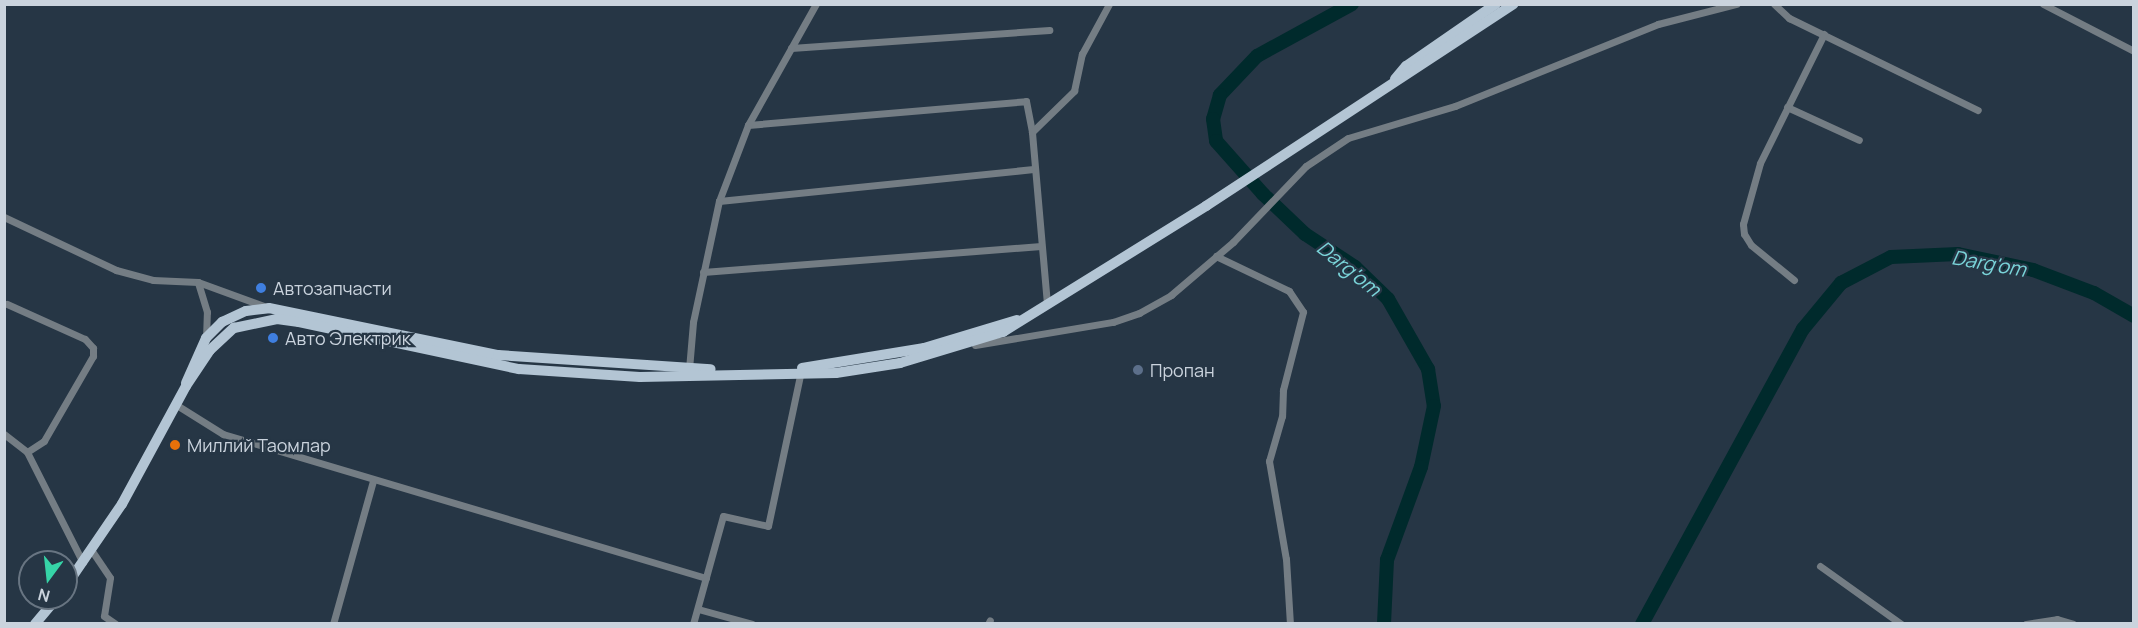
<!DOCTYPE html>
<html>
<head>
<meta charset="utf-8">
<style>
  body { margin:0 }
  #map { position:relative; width:2138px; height:628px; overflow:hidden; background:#263645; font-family:Manrope,sans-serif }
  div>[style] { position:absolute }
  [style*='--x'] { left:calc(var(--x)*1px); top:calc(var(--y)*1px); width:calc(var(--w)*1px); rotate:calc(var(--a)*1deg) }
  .river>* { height:14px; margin:-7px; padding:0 7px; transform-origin:7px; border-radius:7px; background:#002a2c }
  .minor>* { height:7px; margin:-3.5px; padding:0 3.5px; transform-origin:3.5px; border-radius:3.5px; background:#747d84 }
  .primary>* { height:10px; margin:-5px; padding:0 5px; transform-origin:5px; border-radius:5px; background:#b3c5d4 }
  .dots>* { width:16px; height:16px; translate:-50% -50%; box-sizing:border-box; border:3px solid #263645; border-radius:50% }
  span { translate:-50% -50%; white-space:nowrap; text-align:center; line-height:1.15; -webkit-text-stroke:4.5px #263645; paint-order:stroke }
  .poi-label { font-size:18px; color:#cad3dd }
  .left { translate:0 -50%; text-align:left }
  .water-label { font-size:20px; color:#7ad4d9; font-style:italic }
  .frame { position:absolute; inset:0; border:6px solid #cad3dd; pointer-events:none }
  .north { position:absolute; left:18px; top:550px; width:60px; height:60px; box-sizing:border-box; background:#263645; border:2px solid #687582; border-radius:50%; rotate:195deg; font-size:16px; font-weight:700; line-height:24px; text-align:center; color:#cad3dd }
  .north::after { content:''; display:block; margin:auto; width:21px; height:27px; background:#36d4a7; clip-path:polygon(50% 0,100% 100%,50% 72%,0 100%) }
</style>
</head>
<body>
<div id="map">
  <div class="river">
    <i style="--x:1352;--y:4;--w:108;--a:151.3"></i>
    <i style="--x:1257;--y:56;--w:54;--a:133.5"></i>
    <i style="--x:1220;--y:95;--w:25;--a:106"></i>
    <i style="--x:1213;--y:119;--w:22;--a:82"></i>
    <i style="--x:1216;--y:141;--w:71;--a:48.4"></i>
    <i style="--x:1263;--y:194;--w:58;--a:43.6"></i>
    <i style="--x:1305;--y:234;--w:60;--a:33.4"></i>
    <i style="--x:1355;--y:267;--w:46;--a:44.1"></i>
    <i style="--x:1388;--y:299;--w:81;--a:60.3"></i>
    <i style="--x:1428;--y:369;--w:37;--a:81"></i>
    <i style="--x:1434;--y:406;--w:62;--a:102"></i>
    <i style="--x:1421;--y:467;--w:99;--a:110.1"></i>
    <i style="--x:1387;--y:560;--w:64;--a:92.7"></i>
    <i style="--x:1642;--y:624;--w:336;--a:-61.4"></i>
    <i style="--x:1803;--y:329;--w:60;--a:-50.4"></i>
    <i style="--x:1841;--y:283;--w:56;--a:-27.5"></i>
    <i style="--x:1891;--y:257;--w:67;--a:-2.6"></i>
    <i style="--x:1958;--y:254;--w:77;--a:12"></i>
    <i style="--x:2033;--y:270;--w:65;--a:20.7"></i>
    <i style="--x:2094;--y:293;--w:46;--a:29.9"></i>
  </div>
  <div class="minor">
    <i style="--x:1774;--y:4;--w:21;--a:43"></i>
    <i style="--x:1789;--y:18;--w:210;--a:26"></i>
    <i style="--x:2043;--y:4;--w:102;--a:27.3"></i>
    <i style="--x:791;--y:48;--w:259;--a:-4"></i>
    <i style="--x:1787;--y:107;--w:79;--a:24.6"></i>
    <i style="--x:748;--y:125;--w:279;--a:-4.9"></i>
    <i style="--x:1026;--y:101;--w:32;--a:79"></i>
    <i style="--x:719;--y:201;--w:316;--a:-5.8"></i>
    <i style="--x:4;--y:217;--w:124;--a:25.3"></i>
    <i style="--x:116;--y:270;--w:38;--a:15"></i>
    <i style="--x:153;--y:280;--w:45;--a:2.5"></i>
    <i style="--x:1216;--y:256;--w:81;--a:25.6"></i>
    <i style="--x:1289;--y:291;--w:25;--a:56"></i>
    <i style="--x:1303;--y:312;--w:81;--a:104.4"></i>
    <i style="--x:1283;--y:390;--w:26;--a:92"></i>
    <i style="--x:1282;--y:416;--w:47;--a:106.1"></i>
    <i style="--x:1269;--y:461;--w:99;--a:80.2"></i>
    <i style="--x:1286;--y:559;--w:65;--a:86.5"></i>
    <i style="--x:703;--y:272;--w:339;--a:-4.4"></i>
    <i style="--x:1794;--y:280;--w:55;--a:-140.9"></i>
    <i style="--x:1751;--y:245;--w:13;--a:-122"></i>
    <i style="--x:1744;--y:234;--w:10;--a:-96"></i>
    <i style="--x:1743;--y:224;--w:63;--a:-74.4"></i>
    <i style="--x:1760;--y:163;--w:144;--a:-63.6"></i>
    <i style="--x:7;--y:304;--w:85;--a:24.2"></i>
    <i style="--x:85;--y:339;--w:12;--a:48"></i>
    <i style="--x:93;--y:348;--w:8;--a:90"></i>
    <i style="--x:93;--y:356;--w:98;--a:120"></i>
    <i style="--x:44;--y:441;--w:20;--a:147"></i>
    <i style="--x:1047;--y:304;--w:173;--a:-95"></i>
    <i style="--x:1032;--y:132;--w:59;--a:-44.3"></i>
    <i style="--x:1074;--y:91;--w:38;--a:-78"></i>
    <i style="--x:1082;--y:54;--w:57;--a:-61.6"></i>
    <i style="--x:206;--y:338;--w:26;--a:-88"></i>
    <i style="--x:207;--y:312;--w:31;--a:-107"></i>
    <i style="--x:198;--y:282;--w:76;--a:20.1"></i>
    <i style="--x:975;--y:345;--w:140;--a:-9.5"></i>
    <i style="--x:1113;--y:322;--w:28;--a:-19"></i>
    <i style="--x:1139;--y:313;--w:37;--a:-29"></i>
    <i style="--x:1171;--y:295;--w:82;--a:-40.5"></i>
    <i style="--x:1233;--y:242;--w:105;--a:-46.2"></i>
    <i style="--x:1306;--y:166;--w:50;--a:-33.7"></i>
    <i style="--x:1348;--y:138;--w:112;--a:-16.7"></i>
    <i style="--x:1455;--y:106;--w:219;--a:-22"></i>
    <i style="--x:1658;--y:24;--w:81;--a:-14.4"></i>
    <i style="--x:689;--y:369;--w:47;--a:-85.1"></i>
    <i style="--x:693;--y:322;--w:124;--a:-77.9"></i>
    <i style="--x:719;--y:201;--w:81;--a:-69.1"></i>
    <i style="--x:748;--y:125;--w:139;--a:-60.7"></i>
    <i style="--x:175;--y:404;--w:57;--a:32"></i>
    <i style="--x:223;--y:434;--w:504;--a:16.6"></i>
    <i style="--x:4;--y:434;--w:29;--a:38"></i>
    <i style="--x:27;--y:452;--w:124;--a:63.2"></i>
    <i style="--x:92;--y:551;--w:32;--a:56"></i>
    <i style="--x:110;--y:578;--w:38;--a:99"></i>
    <i style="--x:104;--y:616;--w:14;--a:34"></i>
    <i style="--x:1820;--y:566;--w:100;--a:35.6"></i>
    <i style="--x:698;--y:609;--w:56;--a:15.5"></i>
    <i style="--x:333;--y:624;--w:148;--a:-74.4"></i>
    <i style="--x:693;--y:624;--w:112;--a:-74.5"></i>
    <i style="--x:723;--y:516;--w:46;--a:12.5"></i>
    <i style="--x:768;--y:526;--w:154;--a:-78"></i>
    <i style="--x:988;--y:624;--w:4;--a:-63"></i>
    <i style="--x:2026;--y:624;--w:31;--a:-9"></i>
    <i style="--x:2057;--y:619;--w:17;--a:17"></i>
  </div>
  <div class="primary">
    <i style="--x:1395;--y:79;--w:17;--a:-50"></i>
    <i style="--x:1406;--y:66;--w:109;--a:-34.6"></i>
    <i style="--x:802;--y:368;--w:124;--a:-9.3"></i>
    <i style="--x:924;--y:348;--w:97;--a:-16.8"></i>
    <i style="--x:186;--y:383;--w:49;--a:-66"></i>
    <i style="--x:206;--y:338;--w:23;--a:-45"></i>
    <i style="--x:222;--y:322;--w:26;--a:-25"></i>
    <i style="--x:246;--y:311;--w:23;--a:-7"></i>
    <i style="--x:269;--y:308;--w:234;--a:11.6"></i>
    <i style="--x:498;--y:355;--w:213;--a:3.8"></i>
    <i style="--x:66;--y:586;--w:99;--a:-55.7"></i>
    <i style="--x:122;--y:504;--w:134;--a:-61.5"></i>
    <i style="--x:186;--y:386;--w:43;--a:-56.3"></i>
    <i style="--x:210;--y:350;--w:33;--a:-43"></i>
    <i style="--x:234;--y:328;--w:44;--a:-11.8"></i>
    <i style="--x:277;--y:319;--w:22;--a:8"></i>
    <i style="--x:299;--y:322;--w:225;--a:12.1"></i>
    <i style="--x:519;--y:369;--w:121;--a:3.8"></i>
    <i style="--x:640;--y:377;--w:196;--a:-1.2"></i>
    <i style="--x:836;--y:373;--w:65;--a:-8.9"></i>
    <i style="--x:900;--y:363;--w:108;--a:-16.8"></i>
    <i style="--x:1003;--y:332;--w:239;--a:-31.8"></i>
    <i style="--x:1206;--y:206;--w:368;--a:-33.3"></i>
    <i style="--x:35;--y:624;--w:34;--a:-50"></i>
  </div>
  <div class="dots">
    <i style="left:261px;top:288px;background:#3f7fe0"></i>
    <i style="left:273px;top:338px;background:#3f7fe0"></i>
    <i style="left:1138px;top:370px;background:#5c6f8a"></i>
    <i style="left:175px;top:445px;background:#e8710a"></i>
  </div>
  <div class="poi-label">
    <span class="left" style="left:273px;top:288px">Автозапчасти</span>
    <span class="left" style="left:285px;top:338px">Авто Электрик</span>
    <span class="left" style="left:1150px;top:370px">Пропан</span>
    <span class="left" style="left:187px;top:445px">Миллий Таомлар</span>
  </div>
  <div class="water-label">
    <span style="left:1989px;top:263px;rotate:10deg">Darg'om</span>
    <span style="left:1349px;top:268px;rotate:39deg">Darg'om</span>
  </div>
  <div class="frame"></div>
  <div class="north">N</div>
</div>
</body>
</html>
